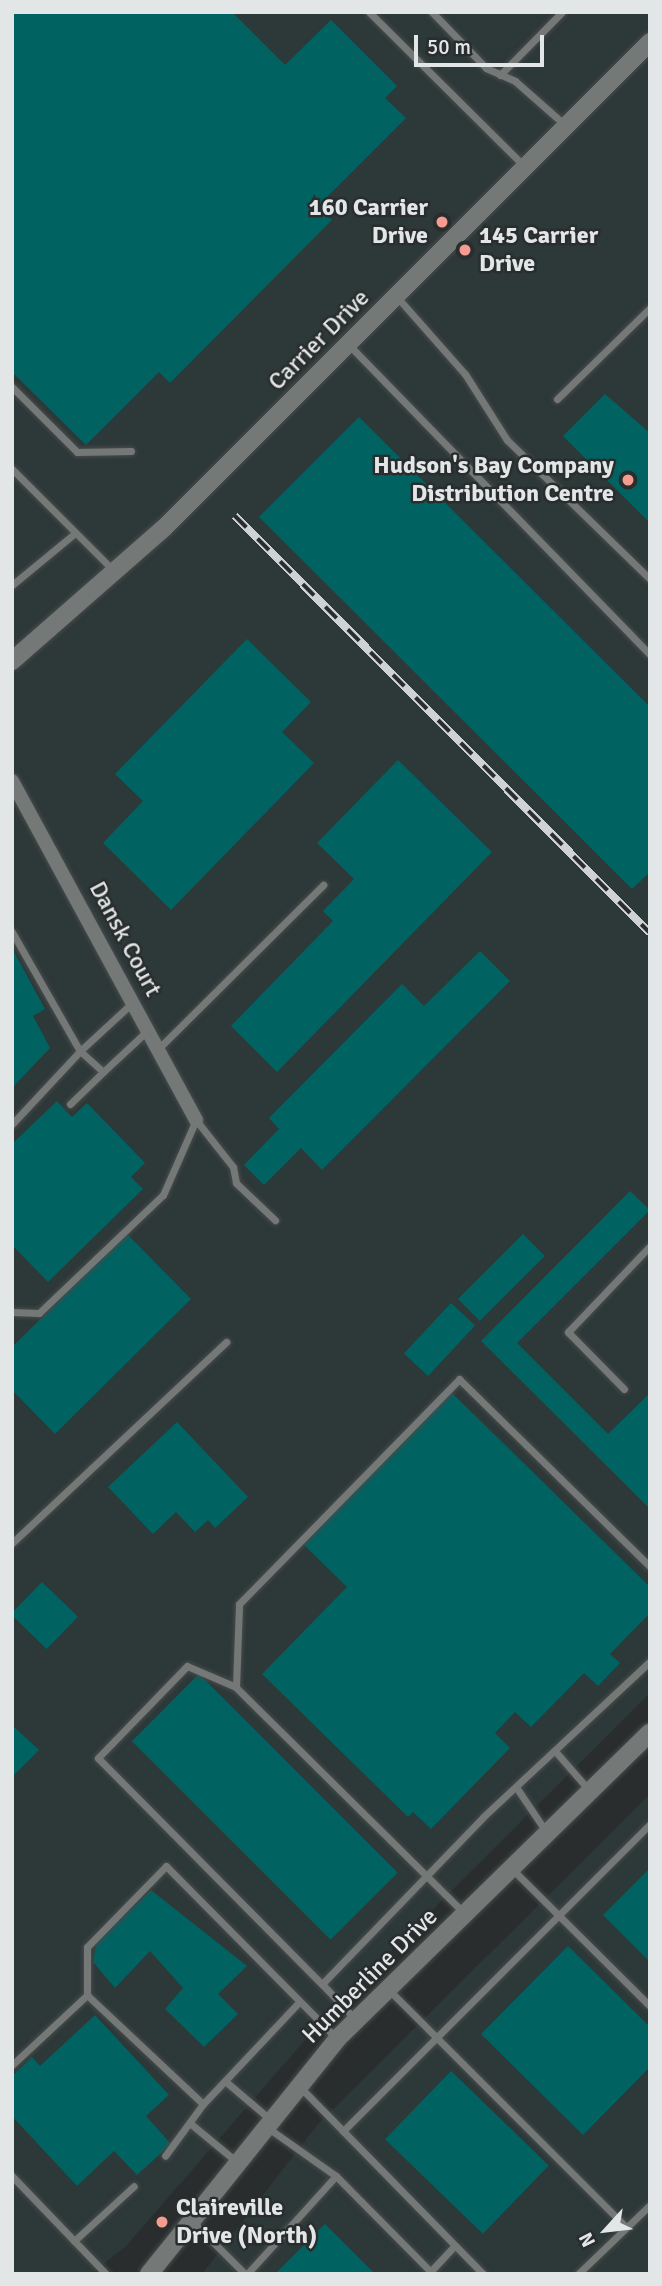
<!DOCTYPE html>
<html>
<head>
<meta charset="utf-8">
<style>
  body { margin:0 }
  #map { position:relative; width:662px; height:2286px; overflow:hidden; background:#292d2d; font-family:Signika,sans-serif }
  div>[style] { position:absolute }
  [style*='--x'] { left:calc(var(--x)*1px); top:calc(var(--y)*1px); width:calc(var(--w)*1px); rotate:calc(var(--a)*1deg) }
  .built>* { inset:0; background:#2d3838 }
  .building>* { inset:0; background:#006362; transform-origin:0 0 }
  .roads { filter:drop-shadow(0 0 2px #484b4b) drop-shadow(0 0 2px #484b4b) }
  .service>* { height:7px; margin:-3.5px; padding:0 3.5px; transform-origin:3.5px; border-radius:3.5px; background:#747877 }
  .minor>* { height:14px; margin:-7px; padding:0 7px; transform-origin:7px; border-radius:7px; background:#747877 }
  .tertiary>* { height:18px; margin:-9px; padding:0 9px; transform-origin:9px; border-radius:9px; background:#747877 }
  .rail>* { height:8px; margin-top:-4px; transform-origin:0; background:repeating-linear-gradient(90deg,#292d2d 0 16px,#cfd2d2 0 32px); box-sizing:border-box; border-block:2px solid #cfd2d2 }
  .dots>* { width:19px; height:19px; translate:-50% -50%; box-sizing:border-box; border:4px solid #292d2d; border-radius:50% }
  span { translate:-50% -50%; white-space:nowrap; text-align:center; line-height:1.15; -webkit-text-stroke:5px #292d2d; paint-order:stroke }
  .poi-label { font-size:24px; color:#e3e6e6; font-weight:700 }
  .right { translate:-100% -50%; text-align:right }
  .left { translate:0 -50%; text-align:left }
  .street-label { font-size:24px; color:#e3e6e6 }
  .frame { position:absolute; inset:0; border:14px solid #e3e6e6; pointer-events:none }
  .north { position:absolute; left:571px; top:2195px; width:70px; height:70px; -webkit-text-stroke:5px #292d2d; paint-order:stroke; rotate:243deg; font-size:19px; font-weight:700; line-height:28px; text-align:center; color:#e3e6e6 }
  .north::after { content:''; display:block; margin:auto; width:24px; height:32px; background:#e3e6e6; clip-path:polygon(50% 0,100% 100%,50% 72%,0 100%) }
  .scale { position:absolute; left:414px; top:35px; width:130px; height:32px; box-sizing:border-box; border:4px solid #e3e6e6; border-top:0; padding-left:9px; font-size:21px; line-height:24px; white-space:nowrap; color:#e3e6e6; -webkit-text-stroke:5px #292d2d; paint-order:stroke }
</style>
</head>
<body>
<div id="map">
  <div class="built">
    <i style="clip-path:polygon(12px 12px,650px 12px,650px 1693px,326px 2016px,126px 2246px,91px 2274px,12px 2274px)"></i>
    <i style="clip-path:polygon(650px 1794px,650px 2274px,202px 2274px,317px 2125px)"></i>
  </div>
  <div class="building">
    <i style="clip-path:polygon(12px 12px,232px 12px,285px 65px,331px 20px,397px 86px,385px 98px,406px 118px,318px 206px,332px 220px,170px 383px,159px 372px,86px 445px,12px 372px)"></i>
    <i style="clip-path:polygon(605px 394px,650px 433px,650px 523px,563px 436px)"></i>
    <i style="clip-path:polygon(359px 417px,650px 707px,650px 872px,632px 889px,259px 517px)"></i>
    <i style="clip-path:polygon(247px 639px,311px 702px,282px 732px,314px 763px,171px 910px,103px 843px,143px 801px,115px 774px)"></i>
    <i style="clip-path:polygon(398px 760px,492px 852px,277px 1072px,231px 1026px,333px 921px,323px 911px,354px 879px,317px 843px)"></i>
    <i style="clip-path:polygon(12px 948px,45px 1009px,33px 1016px,50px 1048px,12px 1088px)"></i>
    <i style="clip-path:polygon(480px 951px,510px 981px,322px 1170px,301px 1148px,264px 1185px,244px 1165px,279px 1129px,269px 1118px,402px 984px,424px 1006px)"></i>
    <i style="clip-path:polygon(57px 1101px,72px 1117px,87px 1103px,145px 1163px,131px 1177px,143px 1189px,48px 1282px,12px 1245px,12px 1144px)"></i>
    <i style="clip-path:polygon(630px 1191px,650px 1210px,517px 1343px,608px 1434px,650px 1393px,650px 1509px,481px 1341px)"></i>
    <i style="clip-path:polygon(127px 1234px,191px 1299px,55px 1434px,12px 1390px,12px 1347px)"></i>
    <i style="left:523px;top:1234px;width:31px;height:92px;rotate:45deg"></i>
    <i style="left:451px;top:1303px;width:33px;height:69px;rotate:43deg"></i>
    <i style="clip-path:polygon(451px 1392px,650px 1587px,650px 1613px,610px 1654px,620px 1663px,598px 1686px,584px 1673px,531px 1727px,515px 1712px,495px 1733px,510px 1748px,431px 1829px,413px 1812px,408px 1817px,262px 1674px,347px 1587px,302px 1543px)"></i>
    <i style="clip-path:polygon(177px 1422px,248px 1497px,215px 1528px,208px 1520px,195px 1532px,176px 1512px,153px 1534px,108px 1487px)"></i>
    <i style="left:42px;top:1582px;width:50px;height:45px;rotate:44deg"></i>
    <i style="left:199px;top:1674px;width:281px;height:95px;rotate:45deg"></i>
    <i style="clip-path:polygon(12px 1725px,39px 1750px,12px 1777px)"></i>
    <i style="clip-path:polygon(650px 1868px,650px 1962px,603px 1915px)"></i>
    <i style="clip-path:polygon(151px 1890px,247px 1966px,218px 1994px,238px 2014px,204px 2047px,165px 2009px,183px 1988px,150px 1951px,115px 1988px,93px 1962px,96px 1944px)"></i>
    <i style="clip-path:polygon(568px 1946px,650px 2027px,650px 2067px,583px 2135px,481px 2034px)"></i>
    <i style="clip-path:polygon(95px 2015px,169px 2095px,146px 2116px,171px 2144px,137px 2175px,114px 2151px,77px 2186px,12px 2116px,12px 2076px,32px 2057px,40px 2066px)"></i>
    <i style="left:451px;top:2071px;width:136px;height:95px;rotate:44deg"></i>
    <i style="clip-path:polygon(325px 2224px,375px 2274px,275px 2274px)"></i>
  </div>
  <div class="roads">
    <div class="service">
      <i style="--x:369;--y:12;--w:220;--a:44.8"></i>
      <i style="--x:432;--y:12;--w:78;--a:46"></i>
      <i style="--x:486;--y:68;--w:32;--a:24"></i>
      <i style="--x:515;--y:81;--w:68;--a:41.4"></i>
      <i style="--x:500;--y:75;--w:88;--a:-45.5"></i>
      <i style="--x:397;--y:297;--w:103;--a:48.6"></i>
      <i style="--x:465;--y:374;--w:78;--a:57.5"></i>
      <i style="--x:507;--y:440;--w:199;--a:44.2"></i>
      <i style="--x:349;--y:345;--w:432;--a:45.8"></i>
      <i style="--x:12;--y:387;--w:92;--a:45"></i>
      <i style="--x:77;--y:452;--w:54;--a:-1.1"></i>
      <i style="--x:557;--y:399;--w:130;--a:-44.4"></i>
      <i style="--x:12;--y:469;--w:143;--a:45"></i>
      <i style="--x:12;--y:585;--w:82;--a:-39.5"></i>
      <i style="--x:12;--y:932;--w:137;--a:60.3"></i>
      <i style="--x:80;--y:1051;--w:71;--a:-42.7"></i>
      <i style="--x:158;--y:1049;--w:233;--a:-44.8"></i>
      <i style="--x:70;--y:1104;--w:46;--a:-44.1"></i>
      <i style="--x:12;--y:1124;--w:100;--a:-47"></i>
      <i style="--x:80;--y:1051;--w:31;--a:42"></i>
      <i style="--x:103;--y:1072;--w:60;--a:-43"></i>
      <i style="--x:12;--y:1312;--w:27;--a:2"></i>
      <i style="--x:39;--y:1313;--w:171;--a:-43.6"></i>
      <i style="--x:163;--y:1195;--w:82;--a:-66.3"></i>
      <i style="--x:196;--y:1120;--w:60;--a:51.8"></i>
      <i style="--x:233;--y:1167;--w:16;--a:79"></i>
      <i style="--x:236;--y:1183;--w:54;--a:43.5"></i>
      <i style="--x:624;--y:1389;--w:80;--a:-134.5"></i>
      <i style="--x:568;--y:1332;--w:119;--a:-46.4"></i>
      <i style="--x:12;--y:1543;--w:294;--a:-43.2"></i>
      <i style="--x:236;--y:1687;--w:53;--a:-156.8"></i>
      <i style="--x:187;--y:1666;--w:128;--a:134.1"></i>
      <i style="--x:98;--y:1758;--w:318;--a:45.3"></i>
      <i style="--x:322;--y:1984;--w:232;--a:-46"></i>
      <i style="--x:483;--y:1817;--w:229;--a:-43"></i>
      <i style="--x:555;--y:1751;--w:52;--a:48.9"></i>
      <i style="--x:516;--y:1787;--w:55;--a:56"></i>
      <i style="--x:512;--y:1869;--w:194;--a:44.8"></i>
      <i style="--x:464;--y:1913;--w:321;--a:-135.3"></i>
      <i style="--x:236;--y:1687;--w:83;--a:-87.9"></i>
      <i style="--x:239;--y:1604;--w:315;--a:-45.6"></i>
      <i style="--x:459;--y:1379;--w:268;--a:44.5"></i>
      <i style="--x:322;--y:1984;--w:48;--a:46.7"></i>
      <i style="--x:389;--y:1990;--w:335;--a:45"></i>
      <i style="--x:87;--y:1995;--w:48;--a:-90"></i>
      <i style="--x:87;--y:1947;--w:113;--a:-45.7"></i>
      <i style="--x:166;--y:1866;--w:243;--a:45.3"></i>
      <i style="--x:12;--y:2065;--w:103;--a:-43"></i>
      <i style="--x:87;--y:1995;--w:159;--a:43.2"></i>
      <i style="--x:203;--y:2104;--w:64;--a:126.2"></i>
      <i style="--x:225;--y:2081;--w:60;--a:40.3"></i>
      <i style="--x:300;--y:2087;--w:262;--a:45.6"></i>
      <i style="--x:203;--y:2104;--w:140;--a:-46.7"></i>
      <i style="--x:191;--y:2124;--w:60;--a:39.6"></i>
      <i style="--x:268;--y:2128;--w:83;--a:35.2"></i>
      <i style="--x:343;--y:2131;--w:434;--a:-45"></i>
      <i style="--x:12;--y:2176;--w:136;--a:46.2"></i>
      <i style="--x:192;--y:2221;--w:75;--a:45"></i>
      <i style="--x:74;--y:2241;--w:81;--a:-42.5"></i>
      <i style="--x:431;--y:2271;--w:35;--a:-47"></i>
      <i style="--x:247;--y:2274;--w:132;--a:-47.8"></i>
      <i style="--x:336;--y:2176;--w:138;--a:45.3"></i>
      <i style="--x:578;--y:2274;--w:100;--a:-43.8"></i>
    </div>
    <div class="minor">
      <i style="--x:12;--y:781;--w:386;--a:61.5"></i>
    </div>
    <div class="tertiary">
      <i style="--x:12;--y:661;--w:203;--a:-41.2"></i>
      <i style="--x:165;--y:527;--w:686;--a:-45"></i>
      <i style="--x:149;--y:2274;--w:301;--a:-51.3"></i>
      <i style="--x:337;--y:2039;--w:438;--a:-44.4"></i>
    </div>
  </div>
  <div class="rail">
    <i style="--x:235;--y:516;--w:588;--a:45.14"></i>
  </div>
  <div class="dots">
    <i style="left:442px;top:222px;background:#f59c91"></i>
    <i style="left:465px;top:250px;background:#f59c91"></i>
    <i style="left:628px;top:480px;background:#f59c91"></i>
    <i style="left:162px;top:2222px;background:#f59c91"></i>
  </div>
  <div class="poi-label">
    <span class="right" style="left:428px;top:222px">160 Carrier<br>Drive</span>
    <span class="left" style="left:479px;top:250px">145 Carrier<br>Drive</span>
    <span class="right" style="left:614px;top:480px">Hudson's Bay Company<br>Distribution Centre</span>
    <span class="left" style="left:176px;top:2222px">Claireville<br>Drive (North)</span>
  </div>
  <div class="street-label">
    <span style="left:319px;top:340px;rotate:-45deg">Carrier Drive</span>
    <span style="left:125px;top:939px;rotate:62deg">Dansk Court</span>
    <span style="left:370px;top:1976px;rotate:-45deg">Humberline Drive</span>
  </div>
  <div class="frame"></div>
  <div class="north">N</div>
  <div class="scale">50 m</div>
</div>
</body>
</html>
